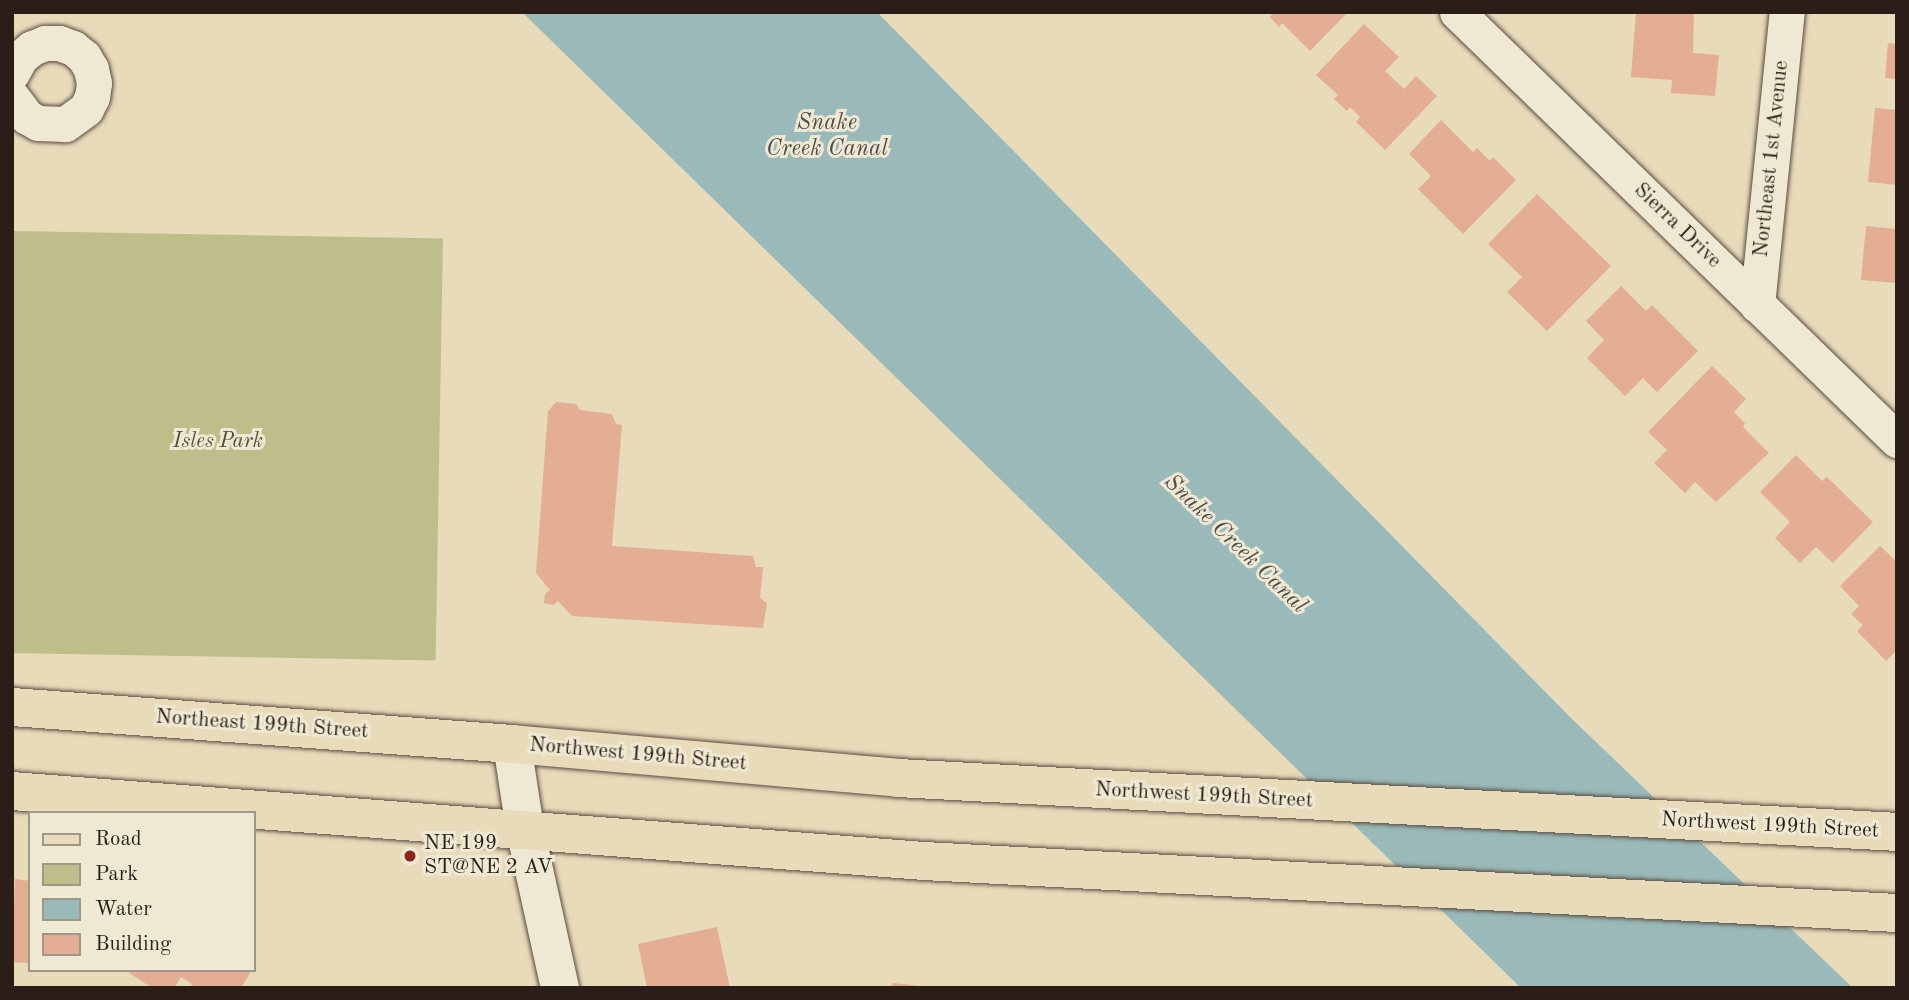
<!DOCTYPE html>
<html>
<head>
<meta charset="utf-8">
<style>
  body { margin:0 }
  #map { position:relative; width:1909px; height:1000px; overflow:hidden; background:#e7dbba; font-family:"Old Standard TT",serif }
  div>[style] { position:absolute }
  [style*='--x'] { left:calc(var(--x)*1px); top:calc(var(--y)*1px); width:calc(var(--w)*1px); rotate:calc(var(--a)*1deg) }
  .green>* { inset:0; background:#bdbe8a; transform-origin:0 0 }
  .water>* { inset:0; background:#9ab9b9 }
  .building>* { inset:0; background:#e3ae93 }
  .roads { filter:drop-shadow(0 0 2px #5a4c40) drop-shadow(0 0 2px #5a4c40) }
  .street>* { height:35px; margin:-17.5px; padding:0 17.5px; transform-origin:17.5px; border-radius:17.5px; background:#efe8d2 }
  .secondary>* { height:38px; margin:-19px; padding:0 19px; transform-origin:19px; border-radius:19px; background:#efe8d2 }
  .primary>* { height:38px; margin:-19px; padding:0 19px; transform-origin:19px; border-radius:19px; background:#e7dbba }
  .dots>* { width:19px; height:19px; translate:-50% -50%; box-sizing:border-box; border:4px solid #efe8d2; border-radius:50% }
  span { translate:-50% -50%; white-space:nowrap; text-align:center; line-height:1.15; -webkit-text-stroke:6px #efe8d2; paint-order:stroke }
  .street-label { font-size:21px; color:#2b1d17 }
  .park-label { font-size:21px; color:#574d3a; font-style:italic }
  .poi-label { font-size:21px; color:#2b1d17 }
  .left { translate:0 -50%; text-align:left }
  .water-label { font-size:23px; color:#4c4c48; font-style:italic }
  .frame { position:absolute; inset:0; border:14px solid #2b1d17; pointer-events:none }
  .legend { position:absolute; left:28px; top:811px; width:228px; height:161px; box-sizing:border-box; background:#efe8d2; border:2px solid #a19787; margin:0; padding:9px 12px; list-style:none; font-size:21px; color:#2b1d17 }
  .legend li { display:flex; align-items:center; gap:14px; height:35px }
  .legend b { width:35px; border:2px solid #a19787 }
</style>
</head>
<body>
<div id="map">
  <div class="green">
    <i style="left:12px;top:231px;width:431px;height:422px;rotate:1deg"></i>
  </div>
  <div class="water">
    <i style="clip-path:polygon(522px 12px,877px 12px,1572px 719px,1853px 988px,1521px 988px)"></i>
  </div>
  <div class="building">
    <i style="clip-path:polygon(1274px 12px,1348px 12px,1310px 51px,1282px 23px,1279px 27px,1270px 17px)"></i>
    <i style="clip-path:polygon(1636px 12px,1694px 12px,1693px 53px,1719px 55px,1715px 96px,1671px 93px,1672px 80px,1631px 77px)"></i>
    <i style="clip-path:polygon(1364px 24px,1399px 57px,1385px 71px,1404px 89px,1416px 76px,1437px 96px,1385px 150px,1356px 122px,1360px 117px,1350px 107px,1347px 111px,1334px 99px,1338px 95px,1316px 75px)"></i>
    <i style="clip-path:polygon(1888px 43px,1897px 44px,1897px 79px,1885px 78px)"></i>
    <i style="clip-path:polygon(1875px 108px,1897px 110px,1897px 185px,1868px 182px)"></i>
    <i style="clip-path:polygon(1441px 120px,1473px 152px,1477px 148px,1490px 161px,1493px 157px,1516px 180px,1463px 234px,1418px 189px,1431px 176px,1409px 154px)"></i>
    <i style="clip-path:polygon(1537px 194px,1611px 266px,1547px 331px,1507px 292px,1522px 277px,1488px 244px)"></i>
    <i style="clip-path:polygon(1866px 226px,1897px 229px,1897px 283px,1861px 280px)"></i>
    <i style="clip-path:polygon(1621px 286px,1646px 311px,1652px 305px,1698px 351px,1657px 392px,1643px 378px,1625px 396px,1587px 358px,1604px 340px,1586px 321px)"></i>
    <i style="clip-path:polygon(1712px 366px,1746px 399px,1734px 412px,1745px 423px,1743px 427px,1769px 453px,1716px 502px,1695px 482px,1685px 493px,1654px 463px,1667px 450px,1648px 432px)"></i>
    <i style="clip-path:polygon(556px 402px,576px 404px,580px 410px,612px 414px,616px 424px,622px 425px,612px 546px,753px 556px,756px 567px,763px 567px,760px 598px,767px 603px,763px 628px,572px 616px,558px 601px,554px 605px,544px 603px,545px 594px,550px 590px,536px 573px,548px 411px)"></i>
    <i style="clip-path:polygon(1796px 455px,1822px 481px,1827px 477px,1873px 522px,1833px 563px,1816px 547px,1800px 563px,1775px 538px,1790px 522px,1760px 492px)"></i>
    <i style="clip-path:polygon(1880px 546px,1897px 562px,1897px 650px,1886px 661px,1857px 631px,1863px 625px,1851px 614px,1859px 606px,1840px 586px)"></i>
    <i style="clip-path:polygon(15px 879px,30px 881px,30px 963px,12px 962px)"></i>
    <i style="clip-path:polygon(717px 927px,730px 988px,647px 988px,638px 944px)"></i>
    <i style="clip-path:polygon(125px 970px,252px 970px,241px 988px,190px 988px,192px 984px,181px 977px,174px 988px,152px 988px)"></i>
    <i style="clip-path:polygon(893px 983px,921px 986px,921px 988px,889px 988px)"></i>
  </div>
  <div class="roads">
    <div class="street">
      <i style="--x:1457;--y:12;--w:614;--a:44.21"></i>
      <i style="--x:12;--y:73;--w:18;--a:-61"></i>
      <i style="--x:21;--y:57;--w:14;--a:-39"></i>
      <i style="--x:32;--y:48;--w:14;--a:-21"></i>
      <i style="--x:45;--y:43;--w:14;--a:0"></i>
      <i style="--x:59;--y:43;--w:15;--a:20"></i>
      <i style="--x:73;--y:48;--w:14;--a:39"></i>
      <i style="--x:84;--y:57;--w:14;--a:60"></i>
      <i style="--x:91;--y:69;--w:14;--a:78"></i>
      <i style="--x:94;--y:83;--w:14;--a:98"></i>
      <i style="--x:92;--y:97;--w:13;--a:117"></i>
      <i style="--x:86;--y:109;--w:26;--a:144"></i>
      <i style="--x:65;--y:124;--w:27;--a:-178"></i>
      <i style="--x:38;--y:123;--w:13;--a:-151"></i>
      <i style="--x:27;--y:117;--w:25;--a:-127"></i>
      <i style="--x:1757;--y:305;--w:295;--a:-84.2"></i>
    </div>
    <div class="secondary">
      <i style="--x:512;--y:744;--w:86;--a:81.3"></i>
      <i style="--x:525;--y:829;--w:163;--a:77.6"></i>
    </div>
    <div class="primary">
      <i style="--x:12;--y:707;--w:501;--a:4.23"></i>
      <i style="--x:512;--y:744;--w:387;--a:5"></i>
      <i style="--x:898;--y:778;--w:1000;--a:3.09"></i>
      <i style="--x:12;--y:791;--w:915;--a:4.39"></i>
      <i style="--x:924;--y:861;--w:974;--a:3.06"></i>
    </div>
  </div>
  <div class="dots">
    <i style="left:410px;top:856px;background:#8f2418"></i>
  </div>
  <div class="street-label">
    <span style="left:1772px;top:159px;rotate:-84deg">Northeast 1st Avenue</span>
    <span style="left:1677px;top:226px;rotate:44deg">Sierra Drive</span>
    <span style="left:262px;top:725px;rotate:4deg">Northeast 199th Street</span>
    <span style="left:638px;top:755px;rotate:5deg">Northwest 199th Street</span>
    <span style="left:1204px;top:796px;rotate:3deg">Northwest 199th Street</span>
    <span style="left:1770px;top:826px;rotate:3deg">Northwest 199th Street</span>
  </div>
  <div class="park-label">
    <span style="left:218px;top:442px">Isles Park</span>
  </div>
  <div class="poi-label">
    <span class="left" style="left:424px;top:856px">NE 199<br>ST@NE 2 AV</span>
  </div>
  <div class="water-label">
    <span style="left:827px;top:136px">Snake<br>Creek Canal</span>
    <span style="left:1235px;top:544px;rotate:44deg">Snake Creek Canal</span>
  </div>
  <div class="frame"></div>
  <ul class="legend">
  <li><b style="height:9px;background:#e7dbba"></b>Road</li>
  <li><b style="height:19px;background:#bdbe8a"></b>Park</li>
  <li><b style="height:19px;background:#9ab9b9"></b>Water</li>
  <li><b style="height:19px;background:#e3ae93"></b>Building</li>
  </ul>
</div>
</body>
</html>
